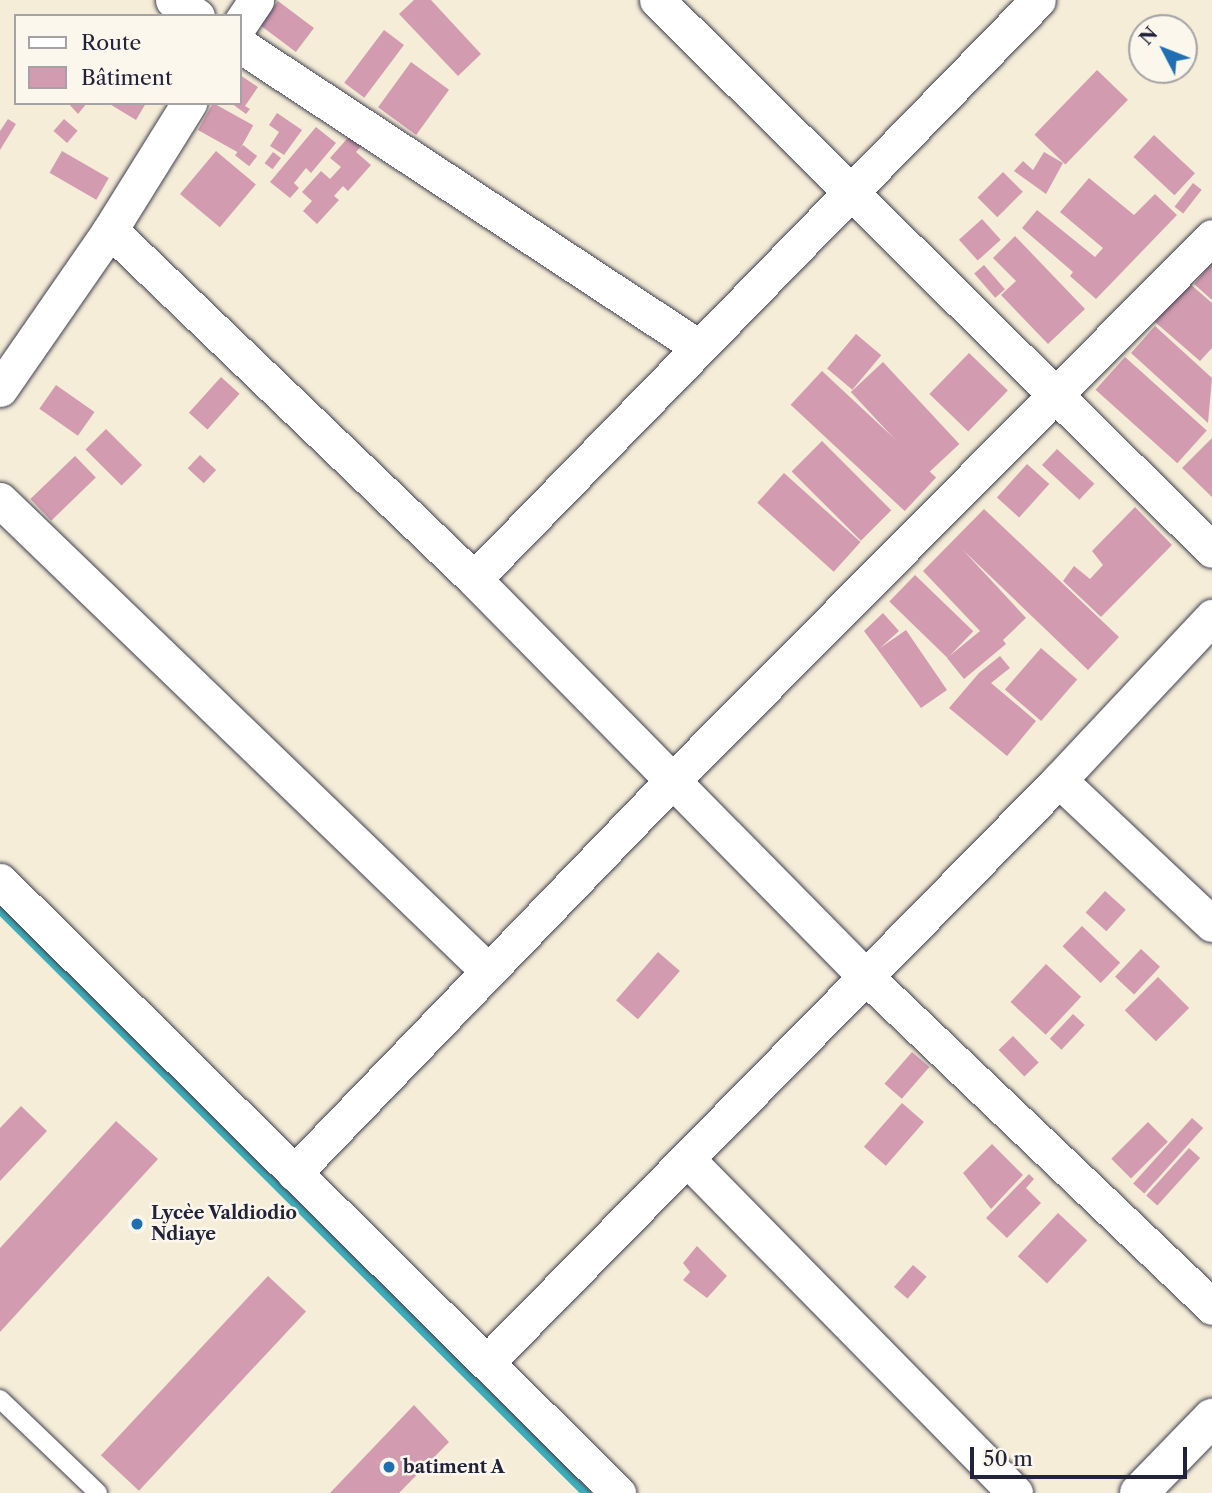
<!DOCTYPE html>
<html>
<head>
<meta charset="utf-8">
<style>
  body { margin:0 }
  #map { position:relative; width:1212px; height:1493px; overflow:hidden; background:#f5edd7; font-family:"Libre Caslon Text",serif }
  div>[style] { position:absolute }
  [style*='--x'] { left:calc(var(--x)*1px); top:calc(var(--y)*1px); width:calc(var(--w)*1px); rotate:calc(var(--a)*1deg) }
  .stream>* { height:9px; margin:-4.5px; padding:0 4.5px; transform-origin:4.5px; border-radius:4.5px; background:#3eaeba }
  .building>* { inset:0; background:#d29bb0; transform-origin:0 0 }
  .roads { filter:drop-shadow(0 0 2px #424052) drop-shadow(0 0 2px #424052) }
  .service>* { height:18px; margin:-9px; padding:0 9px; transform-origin:9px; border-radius:9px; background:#fff }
  .minor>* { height:35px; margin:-17.5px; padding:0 17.5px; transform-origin:17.5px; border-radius:17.5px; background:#fff }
  .tertiary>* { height:38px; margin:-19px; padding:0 19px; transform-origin:19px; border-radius:19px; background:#fff }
  .dots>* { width:19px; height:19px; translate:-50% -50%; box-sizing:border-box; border:4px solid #fbf7ec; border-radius:50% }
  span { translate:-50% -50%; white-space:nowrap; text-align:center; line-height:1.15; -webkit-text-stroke:5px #fbf7ec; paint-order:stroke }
  .poi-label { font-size:18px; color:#22223b; font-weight:700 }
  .left { translate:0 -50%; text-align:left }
  .legend { position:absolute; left:14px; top:14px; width:228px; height:91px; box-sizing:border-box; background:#fbf7ec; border:2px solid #a4a2a5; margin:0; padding:9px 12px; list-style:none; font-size:21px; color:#22223b }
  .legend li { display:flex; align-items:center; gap:14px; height:35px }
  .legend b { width:35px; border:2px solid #a4a2a5 }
  .north { position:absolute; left:1128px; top:14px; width:70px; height:70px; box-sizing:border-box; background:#fbf7ec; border:2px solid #a4a2a5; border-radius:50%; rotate:312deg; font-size:19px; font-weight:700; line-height:28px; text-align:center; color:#22223b }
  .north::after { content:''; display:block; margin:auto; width:24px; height:32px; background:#1f6fb2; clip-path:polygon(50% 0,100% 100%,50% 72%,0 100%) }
  .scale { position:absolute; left:970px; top:1447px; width:217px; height:32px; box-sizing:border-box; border:4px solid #22223b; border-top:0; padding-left:9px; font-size:21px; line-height:24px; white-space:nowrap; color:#22223b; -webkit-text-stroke:5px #fbf7ec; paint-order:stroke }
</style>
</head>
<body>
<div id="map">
  <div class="stream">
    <i style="--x:0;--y:910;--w:827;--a:44.85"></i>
  </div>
  <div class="building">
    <i style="clip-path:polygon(414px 0,431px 0,481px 54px,458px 76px,399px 14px)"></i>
    <i style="left:278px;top:1px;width:45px;height:30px;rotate:37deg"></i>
    <i style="left:384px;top:30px;width:25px;height:66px;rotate:37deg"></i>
    <i style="left:411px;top:62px;width:47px;height:56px;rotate:36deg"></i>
    <i style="left:1097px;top:70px;width:43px;height:90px;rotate:44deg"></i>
    <i style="clip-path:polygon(240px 75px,258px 87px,245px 106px,250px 109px,246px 114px,231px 103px,240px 103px)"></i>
    <i style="clip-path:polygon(68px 103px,87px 103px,78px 114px)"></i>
    <i style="clip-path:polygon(108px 103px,146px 103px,136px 120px)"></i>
    <i style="left:213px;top:103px;width:46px;height:31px;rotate:29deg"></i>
    <i style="clip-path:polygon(277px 113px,302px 130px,284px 155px,270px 146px,279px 132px,269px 125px)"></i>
    <i style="clip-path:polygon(8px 119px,16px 124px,0 150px,0 131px)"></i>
    <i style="left:64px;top:119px;width:18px;height:16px;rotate:41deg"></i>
    <i style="clip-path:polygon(316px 127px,336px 143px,311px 173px,306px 168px,294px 183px,299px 188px,290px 198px,270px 182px)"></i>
    <i style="clip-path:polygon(353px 132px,365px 142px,356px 152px,371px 165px,348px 191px,343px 186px,334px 196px,339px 200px,317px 224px,303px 211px,312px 201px,302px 192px,321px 171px,330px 179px,341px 167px,330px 158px)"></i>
    <i style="left:1154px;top:135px;width:56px;height:30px;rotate:43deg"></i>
    <i style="left:243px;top:145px;width:18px;height:13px;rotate:38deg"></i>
    <i style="left:62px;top:151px;width:54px;height:25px;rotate:30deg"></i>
    <i style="left:216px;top:151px;width:52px;height:56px;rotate:40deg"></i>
    <i style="left:273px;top:152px;width:10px;height:14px;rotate:37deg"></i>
    <i style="clip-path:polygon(1044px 152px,1063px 163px,1046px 194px,1014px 171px,1023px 161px,1033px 170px)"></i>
    <i style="left:1003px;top:172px;width:28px;height:36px;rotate:45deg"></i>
    <i style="clip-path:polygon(1089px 178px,1134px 215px,1155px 194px,1177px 215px,1096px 299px,1070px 276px,1073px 272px,1022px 228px,1037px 210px,1095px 257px,1103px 248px,1060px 212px)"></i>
    <i style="left:1193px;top:183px;width:11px;height:30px;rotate:38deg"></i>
    <i style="left:982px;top:219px;width:28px;height:31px;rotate:48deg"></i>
    <i style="clip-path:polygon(1015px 236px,1085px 309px,1048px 344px,1001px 295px,1016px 281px,993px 258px)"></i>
    <i style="clip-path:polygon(1212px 263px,1212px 300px,1194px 284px)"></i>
    <i style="left:984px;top:265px;width:32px;height:13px;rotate:49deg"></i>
    <i style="clip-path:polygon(1189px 283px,1212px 303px,1212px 348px,1200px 361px,1155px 322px)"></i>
    <i style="clip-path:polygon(1155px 326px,1212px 378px,1208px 423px,1131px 353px)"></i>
    <i style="left:856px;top:334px;width:33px;height:45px;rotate:40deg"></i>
    <i style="left:969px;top:353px;width:54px;height:57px;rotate:44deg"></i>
    <i style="left:1125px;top:357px;width:110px;height:44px;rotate:42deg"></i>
    <i style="left:883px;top:362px;width:112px;height:44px;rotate:47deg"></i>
    <i style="left:822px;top:371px;width:156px;height:46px;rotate:43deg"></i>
    <i style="left:221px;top:377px;width:25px;height:48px;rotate:42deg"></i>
    <i style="left:56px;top:385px;width:47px;height:29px;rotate:35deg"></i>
    <i style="left:106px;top:429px;width:51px;height:29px;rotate:45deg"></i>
    <i style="clip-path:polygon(1212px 438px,1212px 497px,1182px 468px)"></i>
    <i style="left:822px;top:441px;width:98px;height:43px;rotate:45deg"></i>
    <i style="left:1057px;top:449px;width:51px;height:22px;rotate:43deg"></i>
    <i style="left:200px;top:455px;width:22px;height:18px;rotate:43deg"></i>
    <i style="left:75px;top:456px;width:30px;height:62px;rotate:46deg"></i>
    <i style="left:1027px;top:464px;width:30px;height:45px;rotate:42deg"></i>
    <i style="left:784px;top:473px;width:103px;height:40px;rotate:42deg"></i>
    <i style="clip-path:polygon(1135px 507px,1172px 545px,1101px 617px,1063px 581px,1074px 566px,1090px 579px,1103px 565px,1092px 551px)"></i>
    <i style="clip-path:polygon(984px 509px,1119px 637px,1088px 670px,963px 550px,1026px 618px,1003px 640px,1006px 644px,964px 679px,947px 658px,980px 631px,923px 571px)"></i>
    <i style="left:915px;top:575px;width:81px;height:37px;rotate:44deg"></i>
    <i style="clip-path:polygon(883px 613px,899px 631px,880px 648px,906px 630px,947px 690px,921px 708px,864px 631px)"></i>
    <i style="left:1041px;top:648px;width:48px;height:55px;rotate:41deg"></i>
    <i style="clip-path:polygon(1000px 656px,1010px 668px,991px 683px,1036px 721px,1007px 756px,949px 708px,979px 673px)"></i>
    <i style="left:1105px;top:891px;width:28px;height:29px;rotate:42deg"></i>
    <i style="left:1082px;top:926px;width:53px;height:28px;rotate:44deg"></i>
    <i style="left:1141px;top:949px;width:26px;height:38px;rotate:43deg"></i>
    <i style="left:658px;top:952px;width:29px;height:64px;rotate:41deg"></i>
    <i style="left:1046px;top:964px;width:48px;height:52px;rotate:43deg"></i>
    <i style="left:1158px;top:977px;width:44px;height:47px;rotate:45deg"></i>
    <i style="left:1073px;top:1014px;width:16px;height:34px;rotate:43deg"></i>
    <i style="left:1013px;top:1036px;width:37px;height:20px;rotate:46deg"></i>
    <i style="left:912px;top:1052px;width:23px;height:42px;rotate:41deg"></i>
    <i style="left:902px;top:1103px;width:29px;height:58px;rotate:41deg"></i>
    <i style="clip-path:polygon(21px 1106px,47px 1131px,0 1181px,0 1128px)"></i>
    <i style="left:1192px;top:1118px;width:15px;height:88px;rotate:42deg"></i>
    <i style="clip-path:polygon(116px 1121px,158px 1159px,0 1332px,0 1248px)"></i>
    <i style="left:1148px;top:1122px;width:28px;height:52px;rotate:45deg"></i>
    <i style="clip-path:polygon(992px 1144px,1023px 1175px,991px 1209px,963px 1173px)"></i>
    <i style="left:1189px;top:1148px;width:15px;height:64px;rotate:42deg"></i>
    <i style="clip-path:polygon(1029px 1174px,1034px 1179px,1026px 1188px,1041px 1203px,1007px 1238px,986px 1218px)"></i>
    <i style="left:1058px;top:1213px;width:40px;height:59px;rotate:43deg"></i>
    <i style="clip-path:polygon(697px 1246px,727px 1276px,707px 1298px,683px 1280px,690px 1272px,683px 1263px)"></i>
    <i style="left:913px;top:1265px;width:18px;height:29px;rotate:41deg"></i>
    <i style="left:268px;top:1276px;width:52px;height:245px;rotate:43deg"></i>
    <i style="clip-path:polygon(414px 1405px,449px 1442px,399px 1493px,330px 1493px)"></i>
  </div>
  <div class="roads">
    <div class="service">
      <i style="--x:0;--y:1399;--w:136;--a:43.8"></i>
    </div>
    <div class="minor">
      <i style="--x:173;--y:0;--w:29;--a:34"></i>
      <i style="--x:657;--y:0;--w:781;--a:44.74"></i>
      <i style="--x:240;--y:24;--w:29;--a:-56"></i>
      <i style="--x:240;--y:45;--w:547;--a:33.37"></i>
      <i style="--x:110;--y:230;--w:504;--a:43.79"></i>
      <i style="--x:474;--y:579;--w:557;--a:45.44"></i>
      <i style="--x:865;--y:976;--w:480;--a:43.6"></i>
      <i style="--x:0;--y:389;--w:193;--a:-55.3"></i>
      <i style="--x:110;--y:230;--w:150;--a:-58.1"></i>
      <i style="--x:0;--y:500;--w:677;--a:43.98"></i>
      <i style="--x:474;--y:579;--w:808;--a:-45.75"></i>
      <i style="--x:1059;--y:780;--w:210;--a:43.3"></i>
      <i style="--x:0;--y:881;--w:870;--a:44.72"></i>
      <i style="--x:687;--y:1159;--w:468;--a:45.5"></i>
      <i style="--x:294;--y:1173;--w:542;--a:-46.05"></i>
      <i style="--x:670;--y:783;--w:769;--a:-45.21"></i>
      <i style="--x:487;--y:1362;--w:816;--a:-45.5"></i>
      <i style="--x:1059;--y:780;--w:224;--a:-46.8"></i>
    </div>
    <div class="tertiary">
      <i style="--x:1139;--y:1493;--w:105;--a:-45.8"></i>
    </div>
  </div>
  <div class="dots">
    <i style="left:137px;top:1224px;background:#1f6fb2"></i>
    <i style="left:389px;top:1467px;background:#1f6fb2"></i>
  </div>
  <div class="poi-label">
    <span class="left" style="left:151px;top:1224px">Lycèe Valdiodio<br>Ndiaye</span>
    <span class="left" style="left:403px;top:1467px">batiment A</span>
  </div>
  <ul class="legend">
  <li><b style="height:9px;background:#fff"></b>Route</li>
  <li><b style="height:19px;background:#d29bb0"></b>Bâtiment</li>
  </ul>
  <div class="north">N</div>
  <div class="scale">50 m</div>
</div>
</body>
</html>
